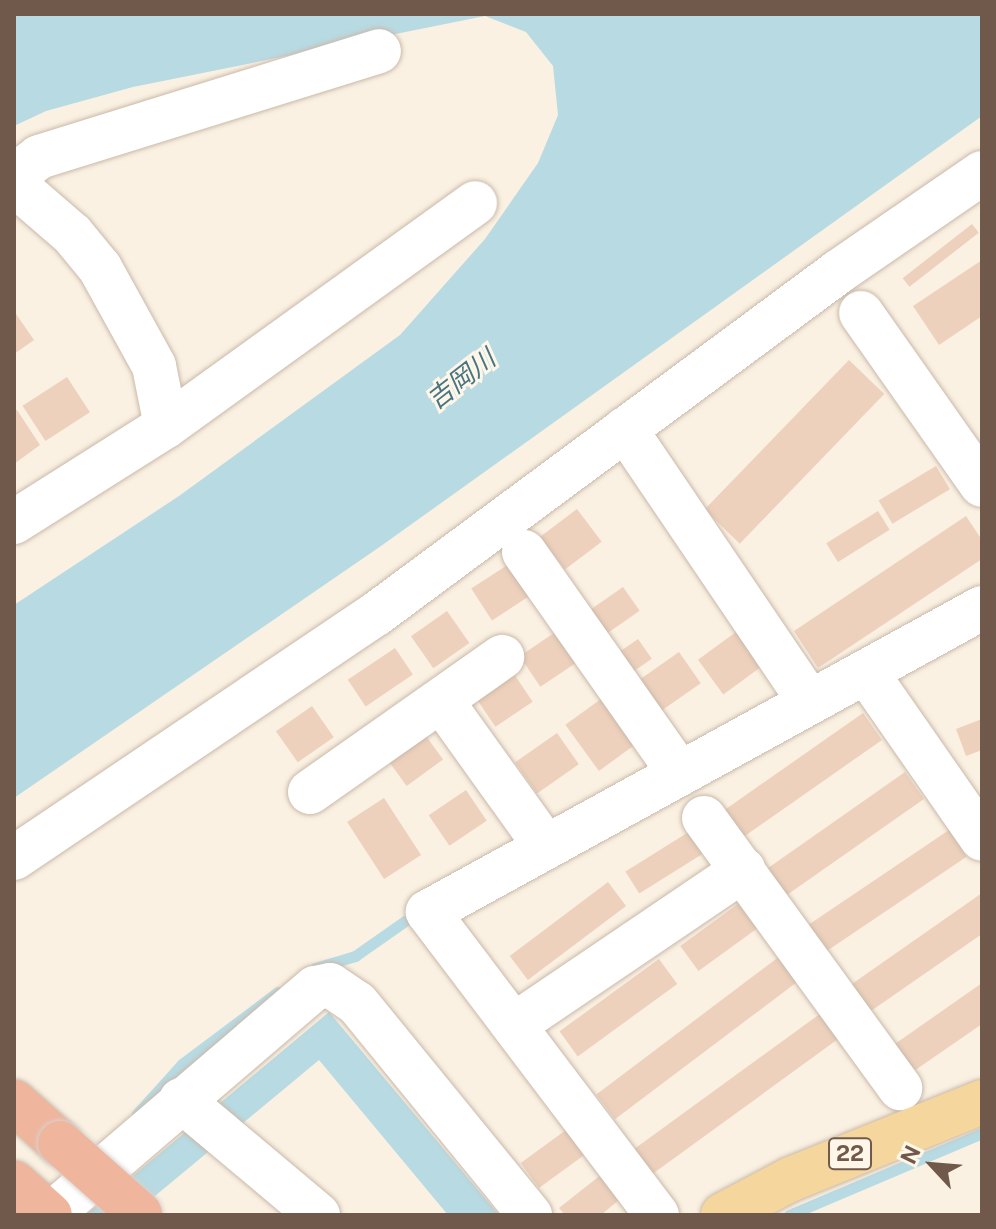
<!DOCTYPE html>
<html>
<head>
<meta charset="utf-8">
<style>
  body { margin:0 }
  #map { position:relative; width:996px; height:1229px; overflow:hidden; background:#faf1e2; font-family:"Public Sans","Noto Sans JP",sans-serif }
  div>[style] { position:absolute }
  [style*='--x'] { left:calc(var(--x)*1px); top:calc(var(--y)*1px); width:calc(var(--w)*1px); rotate:calc(var(--a)*1deg) }
  .water>* { inset:0; background:#b8dae2 }
  .stream>* { height:11px; margin:-5.5px; padding:0 5.5px; transform-origin:5.5px; border-radius:5.5px; background:#b8dae2 }
  .building>* { inset:0; background:#edd1bc; transform-origin:0 0 }
  .roads { filter:drop-shadow(0 0 2px #cab9aa) drop-shadow(0 0 2px #cab9aa) }
  .minor>* { height:44px; margin:-22px; padding:0 22px; transform-origin:22px; border-radius:22px; background:#fff }
  .major>* { height:44px; margin:-22px; padding:0 22px; transform-origin:22px; border-radius:22px; background:#f5d79e }
  .highway>* { height:44px; margin:-22px; padding:0 22px; transform-origin:22px; border-radius:22px; background:#f0b59d }
  .bridges { filter:drop-shadow(0 0 2px #d7d1cd) drop-shadow(0 0 2px #d7d1cd) }
  .highway-bridge>* { height:44px; margin:-22px; padding:0 22px; transform-origin:22px; border-radius:22px; background:#f0b59d }
  span { translate:-50% -50%; white-space:nowrap; text-align:center; line-height:1.15; -webkit-text-stroke:6px #fef6e8; paint-order:stroke }
  .shield-label span { padding:2px 6px; background:#fef6e8; border:2px solid; border-radius:6px; -webkit-text-stroke-width:0 }
  .shield-label { font-size:22px; color:#70594b; font-weight:700 }
  .water-label { font-size:26px; color:#477682; font-style:italic }
  .frame { position:absolute; inset:0; border:16px solid #70594b; pointer-events:none }
  .north { position:absolute; left:892px; top:1125px; width:80px; height:80px; -webkit-text-stroke:6px #fef6e8; paint-order:stroke; rotate:296deg; font-size:22px; font-weight:700; line-height:32px; text-align:center; color:#70594b }
  .north::after { content:''; display:block; margin:auto; width:28px; height:36px; background:#70594b; clip-path:polygon(50% 0,100% 100%,50% 72%,0 100%) }
</style>
</head>
<body>
<div id="map">
  <div class="water">
    <i style="clip-path:polygon(14px 14px,982px 14px,982px 116px,381px 546px,14px 798px,14px 605px,179px 496px,400px 335px,485px 239px,538px 163px,558px 115px,553px 66px,526px 32px,485px 16px,133px 87px,46px 111px,14px 126px)"></i>
    <i style="clip-path:polygon(329px 1012px,499px 1215px,448px 1215px,319px 1060px,132px 1215px,86px 1215px)"></i>
  </div>
  <div class="stream">
    <i style="--x:315;--y:968;--w:42;--a:-16.7"></i>
    <i style="--x:355;--y:956;--w:61;--a:-35"></i>
    <i style="--x:137;--y:1114;--w:67;--a:-48"></i>
    <i style="--x:182;--y:1064;--w:120;--a:-36.9"></i>
    <i style="--x:789;--y:1215;--w:210;--a:-23"></i>
  </div>
  <div class="building">
    <i style="left:972px;top:224px;width:11px;height:88px;rotate:52deg"></i>
    <i style="clip-path:polygon(982px 260px,982px 316px,939px 345px,913px 306px)"></i>
    <i style="clip-path:polygon(14px 311px,34px 340px,14px 354px)"></i>
    <i style="left:849px;top:360px;width:49px;height:208px;rotate:44deg"></i>
    <i style="left:67px;top:377px;width:42px;height:53px;rotate:57deg"></i>
    <i style="clip-path:polygon(17px 410px,40px 445px,14px 464px,14px 412px)"></i>
    <i style="left:936px;top:466px;width:27px;height:67px;rotate:59deg"></i>
    <i style="left:577px;top:509px;width:41px;height:46px;rotate:53deg"></i>
    <i style="left:878px;top:511px;width:22px;height:61px;rotate:58deg"></i>
    <i style="clip-path:polygon(966px 516px,982px 540px,982px 559px,818px 668px,794px 631px)"></i>
    <i style="left:509px;top:564px;width:38px;height:45px;rotate:57deg"></i>
    <i style="left:623px;top:587px;width:29px;height:39px;rotate:55deg"></i>
    <i style="left:447px;top:611px;width:39px;height:44px;rotate:55deg"></i>
    <i style="left:557px;top:631px;width:37px;height:45px;rotate:56deg"></i>
    <i style="left:736px;top:632px;width:43px;height:47px;rotate:54deg"></i>
    <i style="left:638px;top:639px;width:24px;height:22px;rotate:55deg"></i>
    <i style="left:395px;top:648px;width:32px;height:57px;rotate:56deg"></i>
    <i style="left:679px;top:652px;width:38px;height:50px;rotate:55deg"></i>
    <i style="left:512px;top:671px;width:37px;height:45px;rotate:56deg"></i>
    <i style="left:601px;top:699px;width:57px;height:44px;rotate:54deg"></i>
    <i style="left:312px;top:706px;width:38px;height:44px;rotate:55deg"></i>
    <i style="left:863px;top:713px;width:33px;height:176px;rotate:55deg"></i>
    <i style="clip-path:polygon(982px 719px,982px 750px,966px 756px,956px 729px)"></i>
    <i style="left:557px;top:733px;width:38px;height:51px;rotate:55deg"></i>
    <i style="left:426px;top:736px;width:29px;height:45px;rotate:54deg"></i>
    <i style="left:905px;top:772px;width:33px;height:176px;rotate:55deg"></i>
    <i style="left:466px;top:790px;width:37px;height:45px;rotate:56deg"></i>
    <i style="left:384px;top:798px;width:68px;height:44px;rotate:57deg"></i>
    <i style="left:695px;top:828px;width:26px;height:82px;rotate:58deg"></i>
    <i style="left:949px;top:830px;width:32px;height:177px;rotate:56deg"></i>
    <i style="left:608px;top:882px;width:30px;height:123px;rotate:53deg"></i>
    <i style="clip-path:polygon(982px 893px,982px 934px,868px 1013px,849px 986px)"></i>
    <i style="left:749px;top:896px;width:31px;height:85px;rotate:54deg"></i>
    <i style="left:784px;top:953px;width:31px;height:235px;rotate:53deg"></i>
    <i style="left:659px;top:959px;width:31px;height:123px;rotate:54deg"></i>
    <i style="clip-path:polygon(982px 983px,982px 1024px,911px 1073px,892px 1046px)"></i>
    <i style="left:824px;top:1011px;width:31px;height:235px;rotate:54deg"></i>
    <i style="left:566px;top:1130px;width:31px;height:56px;rotate:54deg"></i>
    <i style="clip-path:polygon(602px 1174px,620px 1199px,601px 1215px,565px 1215px,559px 1208px)"></i>
  </div>
  <div class="roads">
    <div class="minor">
      <i style="--x:14;--y:176;--w:31;--a:-37"></i>
      <i style="--x:39;--y:157;--w:356;--a:-17.3"></i>
      <i style="--x:14;--y:184;--w:77;--a:40.8"></i>
      <i style="--x:72;--y:234;--w:44;--a:50.5"></i>
      <i style="--x:100;--y:268;--w:112;--a:61.1"></i>
      <i style="--x:154;--y:366;--w:61;--a:78.7"></i>
      <i style="--x:861;--y:313;--w:210;--a:54.9"></i>
      <i style="--x:625;--y:429;--w:330;--a:55.9"></i>
      <i style="--x:14;--y:522;--w:180;--a:-32.3"></i>
      <i style="--x:166;--y:426;--w:381;--a:-35.8"></i>
      <i style="--x:524;--y:552;--w:271;--a:54.9"></i>
      <i style="--x:866;--y:672;--w:203;--a:55.2"></i>
      <i style="--x:443;--y:703;--w:177;--a:54.4"></i>
      <i style="--x:310;--y:792;--w:235;--a:-35.1"></i>
      <i style="--x:704;--y:818;--w:334;--a:54"></i>
      <i style="--x:14;--y:858;--w:437;--a:-34"></i>
      <i style="--x:376;--y:614;--w:575;--a:-36.51"></i>
      <i style="--x:838;--y:272;--w:175;--a:-34.5"></i>
      <i style="--x:514;--y:1025;--w:277;--a:-34.1"></i>
      <i style="--x:181;--y:1100;--w:179;--a:40"></i>
      <i style="--x:50;--y:1215;--w:349;--a:-40.6"></i>
      <i style="--x:315;--y:988;--w:15;--a:-11"></i>
      <i style="--x:330;--y:985;--w:32;--a:34"></i>
      <i style="--x:357;--y:1003;--w:274;--a:50.8"></i>
      <i style="--x:657;--y:1215;--w:380;--a:-127.1"></i>
      <i style="--x:428;--y:912;--w:632;--a:-28.76"></i>
    </div>
    <div class="major">
      <i style="--x:723;--y:1215;--w:75;--a:-27.9"></i>
      <i style="--x:789;--y:1180;--w:208;--a:-22"></i>
    </div>
    <div class="highway">
      <i style="--x:14;--y:1102;--w:62;--a:41.7"></i>
      <i style="--x:14;--y:1183;--w:48;--a:41.6"></i>
    </div>
  </div>
  <div class="bridges">
    <div class="highway-bridge">
      <i style="--x:60;--y:1143;--w:107;--a:41.6"></i>
    </div>
  </div>
  <div class="shield-label">
    <span style="left:850px;top:1154px">22</span>
  </div>
  <div class="water-label">
    <span style="left:461px;top:379px;rotate:-38deg">吉岡川</span>
  </div>
  <div class="frame"></div>
  <div class="north">N</div>
</div>
</body>
</html>
